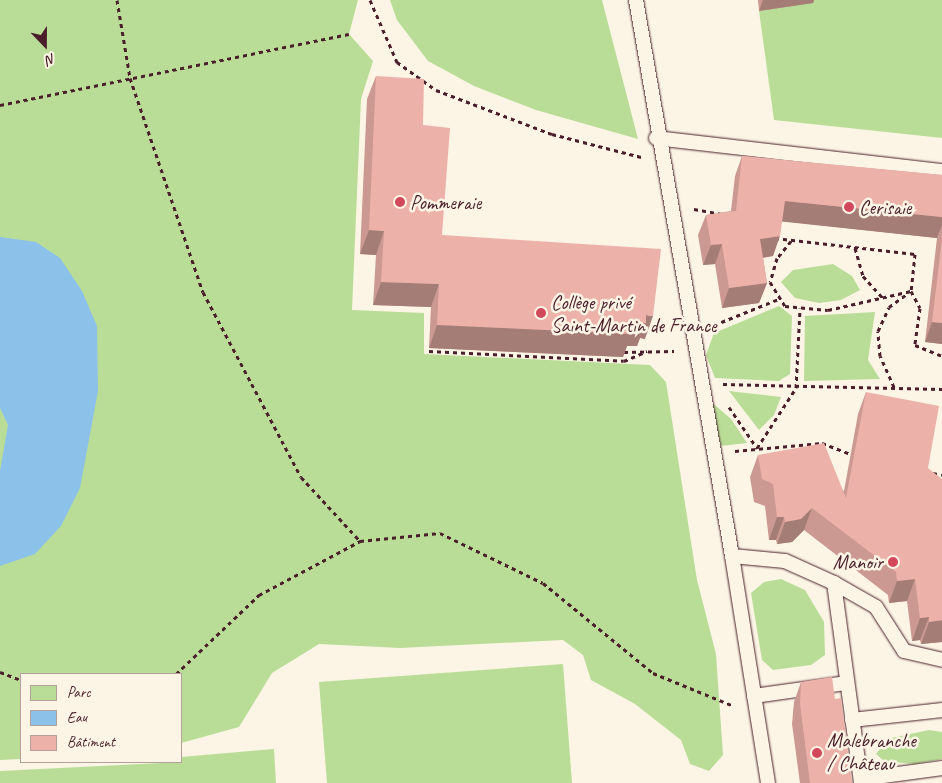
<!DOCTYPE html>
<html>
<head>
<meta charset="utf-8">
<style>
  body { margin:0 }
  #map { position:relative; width:942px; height:783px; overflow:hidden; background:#fcf5e5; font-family:Caveat,sans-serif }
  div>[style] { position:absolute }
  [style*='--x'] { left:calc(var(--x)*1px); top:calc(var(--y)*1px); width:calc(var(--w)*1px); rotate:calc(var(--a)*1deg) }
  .green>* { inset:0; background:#b9dd97 }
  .water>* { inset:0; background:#8cc1e9 }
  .path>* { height:3px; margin-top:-1.5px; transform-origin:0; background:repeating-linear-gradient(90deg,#4a1f2b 0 4px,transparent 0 8px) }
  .roads { filter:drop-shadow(0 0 1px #4a1f2b) drop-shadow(0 0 1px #4a1f2b) }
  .service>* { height:14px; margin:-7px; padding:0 7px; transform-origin:7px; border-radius:7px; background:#fcf5e5 }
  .wall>* { inset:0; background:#cb9992 }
  .shaded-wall>* { inset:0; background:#a57d77 }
  .building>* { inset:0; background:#ecb2aa }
  .dots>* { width:14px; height:14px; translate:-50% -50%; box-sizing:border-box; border:2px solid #fcf5e5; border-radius:50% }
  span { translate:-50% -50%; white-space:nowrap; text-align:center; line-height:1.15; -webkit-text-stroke:5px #fcf5e5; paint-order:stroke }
  .poi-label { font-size:20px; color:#4a1f2b }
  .left { translate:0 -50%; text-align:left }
  .right { translate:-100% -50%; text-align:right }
  .legend { position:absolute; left:20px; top:673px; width:162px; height:90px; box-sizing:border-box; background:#fcf5e5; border:1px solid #b59f9b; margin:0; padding:6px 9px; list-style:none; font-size:15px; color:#4a1f2b }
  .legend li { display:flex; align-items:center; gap:10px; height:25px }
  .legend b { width:25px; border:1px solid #b59f9b }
  .north { position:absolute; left:20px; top:20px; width:50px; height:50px; -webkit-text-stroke:4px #fcf5e5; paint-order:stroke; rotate:158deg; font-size:14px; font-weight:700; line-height:20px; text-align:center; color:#4a1f2b }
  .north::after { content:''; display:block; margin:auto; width:18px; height:22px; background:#4a1f2b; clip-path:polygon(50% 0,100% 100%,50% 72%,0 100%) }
</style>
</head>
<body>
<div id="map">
  <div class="green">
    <i style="clip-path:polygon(0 0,358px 0,349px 34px,373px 61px,361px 99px,352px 310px,424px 313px,424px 354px,650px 365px,666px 382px,697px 580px,716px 654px,723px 755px,709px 771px,690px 764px,681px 740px,635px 704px,591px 680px,583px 655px,563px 640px,400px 648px,319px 644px,272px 673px,239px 727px,181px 743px,181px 674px,21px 674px,21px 759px,0 760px)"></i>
    <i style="clip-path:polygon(390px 0,602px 0,638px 139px,536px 110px,474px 86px,428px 61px,397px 20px)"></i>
    <i style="clip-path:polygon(812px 0,942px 0,942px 138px,774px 120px,759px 11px)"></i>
    <i style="clip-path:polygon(833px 264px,852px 276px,860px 290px,841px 300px,819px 303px,795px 298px,781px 282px,793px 270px)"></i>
    <i style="clip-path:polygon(779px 306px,792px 316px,790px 374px,779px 381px,715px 378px,706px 355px,714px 333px)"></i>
    <i style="clip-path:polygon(875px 312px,868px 360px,880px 379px,804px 381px,805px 316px)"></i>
    <i style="clip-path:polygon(729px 391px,781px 397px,774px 415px,759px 430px)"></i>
    <i style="clip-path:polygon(709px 400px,731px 419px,747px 443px,721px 446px)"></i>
    <i style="clip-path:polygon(781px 579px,805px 590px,824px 622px,825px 655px,811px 665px,773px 670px,762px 660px,751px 593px,764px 582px)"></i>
    <i style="clip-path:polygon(563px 664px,572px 783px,327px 783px,319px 682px)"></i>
    <i style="clip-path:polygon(929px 730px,942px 732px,942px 759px,914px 764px,884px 761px,876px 754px,887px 739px)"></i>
    <i style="clip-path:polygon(274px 749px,276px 783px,0 783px,0 771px,181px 762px,181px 757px)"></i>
  </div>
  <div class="water">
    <i style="clip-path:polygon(0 237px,36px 242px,60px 258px,82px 291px,97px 326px,98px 391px,80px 488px,61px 526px,35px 554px,0 566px,0 471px,8px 425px,0 408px)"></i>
  </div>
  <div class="path">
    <i style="--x:117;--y:0;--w:79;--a:80.5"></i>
    <i style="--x:130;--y:78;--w:226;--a:71.2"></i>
    <i style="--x:203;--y:292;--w:209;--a:62.1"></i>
    <i style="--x:301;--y:477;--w:87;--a:47.3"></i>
    <i style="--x:360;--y:541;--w:80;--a:-5.7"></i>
    <i style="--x:440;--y:533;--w:114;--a:25.9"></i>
    <i style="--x:543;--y:583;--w:142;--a:39.3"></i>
    <i style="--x:653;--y:673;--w:87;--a:22.2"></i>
    <i style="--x:370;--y:0;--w:68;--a:66.5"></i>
    <i style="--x:397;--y:62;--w:48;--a:35.7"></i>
    <i style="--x:436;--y:90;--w:124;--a:20.8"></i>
    <i style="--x:552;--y:134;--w:92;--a:14.5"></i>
    <i style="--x:0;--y:105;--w:356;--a:-11.5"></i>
    <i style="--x:694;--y:209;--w:28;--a:10"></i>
    <i style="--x:775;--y:238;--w:141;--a:6.5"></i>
    <i style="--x:915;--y:254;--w:37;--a:96"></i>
    <i style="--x:911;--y:291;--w:19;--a:62"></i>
    <i style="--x:920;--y:308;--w:37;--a:98"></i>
    <i style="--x:915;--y:345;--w:29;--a:22"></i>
    <i style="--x:791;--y:241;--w:22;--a:129"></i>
    <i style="--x:777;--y:258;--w:25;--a:106"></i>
    <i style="--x:770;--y:282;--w:28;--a:58"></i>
    <i style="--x:785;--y:306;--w:43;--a:5.3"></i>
    <i style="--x:828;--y:310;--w:85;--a:-12.9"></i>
    <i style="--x:855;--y:248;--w:29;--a:74"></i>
    <i style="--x:863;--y:276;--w:30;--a:48"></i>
    <i style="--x:714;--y:325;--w:72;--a:-21.9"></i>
    <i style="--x:429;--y:351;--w:195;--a:2.9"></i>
    <i style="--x:624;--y:361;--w:25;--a:-23"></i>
    <i style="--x:624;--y:352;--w:50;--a:-1.1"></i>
    <i style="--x:723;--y:384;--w:219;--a:1.3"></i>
    <i style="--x:894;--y:387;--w:34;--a:-114"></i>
    <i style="--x:880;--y:356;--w:25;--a:-95"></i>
    <i style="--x:878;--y:331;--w:26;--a:-65"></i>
    <i style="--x:889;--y:307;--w:24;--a:-36"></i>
    <i style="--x:729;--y:407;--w:50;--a:55.7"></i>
    <i style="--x:757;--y:448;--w:72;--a:-57"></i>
    <i style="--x:796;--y:388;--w:80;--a:-87.1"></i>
    <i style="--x:735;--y:451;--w:87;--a:-5.3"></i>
    <i style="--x:822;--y:443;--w:33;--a:21"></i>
    <i style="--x:933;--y:473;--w:9;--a:13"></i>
    <i style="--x:0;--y:672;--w:22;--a:21"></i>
    <i style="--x:176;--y:674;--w:115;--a:-43.6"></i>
    <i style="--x:259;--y:595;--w:115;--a:-28.1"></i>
  </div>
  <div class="roads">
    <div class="service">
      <i style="--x:636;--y:0;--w:564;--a:80.2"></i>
      <i style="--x:656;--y:138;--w:288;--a:6.6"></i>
      <i style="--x:834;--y:583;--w:202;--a:82.3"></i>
      <i style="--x:754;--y:696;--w:94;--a:-8"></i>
      <i style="--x:852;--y:720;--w:91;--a:-6.3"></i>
      <i style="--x:861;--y:779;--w:82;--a:-7.7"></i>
      <i style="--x:768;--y:783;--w:230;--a:-99"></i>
      <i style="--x:732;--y:556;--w:53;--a:5.4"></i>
      <i style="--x:785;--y:561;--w:54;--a:24.2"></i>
      <i style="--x:834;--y:583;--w:48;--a:29.7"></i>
      <i style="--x:876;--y:607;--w:52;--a:57.5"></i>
      <i style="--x:904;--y:651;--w:39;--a:13"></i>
    </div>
  </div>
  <div class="wall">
    <i style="clip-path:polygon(758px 0,814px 0,813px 3px,759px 11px)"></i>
    <i style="clip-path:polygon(376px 76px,423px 125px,442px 235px,645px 339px,640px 338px,637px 346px,627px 346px,623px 357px,429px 348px,431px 307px,373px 305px,376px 255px,360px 254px,367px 99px)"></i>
    <i style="clip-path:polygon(742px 156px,942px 175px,942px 344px,925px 342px,937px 238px,782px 221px,773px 256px,763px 258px,767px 283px,759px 303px,722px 308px,715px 264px,703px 265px,698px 235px,706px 215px,731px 211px,735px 176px)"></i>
    <i style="clip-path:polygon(866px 392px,928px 468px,942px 642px,921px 644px,920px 640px,912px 641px,907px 601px,889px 603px,888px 595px,804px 530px,792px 542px,777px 544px,776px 540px,769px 540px,765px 506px,754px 502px,750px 477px,758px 455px,844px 491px,858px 414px)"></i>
    <i style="clip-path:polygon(801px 682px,835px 699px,852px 783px,800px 783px,792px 724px,794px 702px)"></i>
  </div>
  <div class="shaded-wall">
    <i style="clip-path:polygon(763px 0,814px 0,813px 3px,759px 11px)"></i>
    <i style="clip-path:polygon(785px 201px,942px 217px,942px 225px,937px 238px,777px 221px)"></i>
    <i style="clip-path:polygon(369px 230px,384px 231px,376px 255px,360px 254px)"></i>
    <i style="clip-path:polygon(780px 236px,773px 256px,753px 259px,760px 239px)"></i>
    <i style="clip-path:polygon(722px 244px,715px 264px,703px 265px,711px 245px)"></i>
    <i style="clip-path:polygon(381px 282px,439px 284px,431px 307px,373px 305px)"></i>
    <i style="clip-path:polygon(767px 283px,759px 303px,722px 308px,729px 288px)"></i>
    <i style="clip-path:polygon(646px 315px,653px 316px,645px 339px,640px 338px,637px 346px,627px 346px,623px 357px,429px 348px,437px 325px,633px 323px)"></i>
    <i style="clip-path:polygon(932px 322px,942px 323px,942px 344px,925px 342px)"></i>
    <i style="clip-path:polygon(812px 508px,804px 530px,792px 542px,777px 544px,785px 522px)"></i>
    <i style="clip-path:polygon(777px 517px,784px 517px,776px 540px,769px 540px)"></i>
    <i style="clip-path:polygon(915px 579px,907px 601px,889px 603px,897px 581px)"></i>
    <i style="clip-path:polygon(929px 617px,920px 640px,912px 641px,920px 618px)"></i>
    <i style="clip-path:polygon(942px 620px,942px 642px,921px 644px,929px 622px)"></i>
  </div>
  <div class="building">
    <i style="clip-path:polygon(376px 76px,424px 79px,423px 125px,450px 128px,442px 235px,661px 249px,653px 316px,646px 315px,646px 323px,633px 323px,632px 334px,437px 325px,439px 284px,381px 282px,384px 231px,369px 230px)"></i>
    <i style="clip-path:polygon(742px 156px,942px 175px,942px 217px,785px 201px,780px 236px,760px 239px,767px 283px,729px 288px,722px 244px,711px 245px,706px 215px,736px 211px)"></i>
    <i style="clip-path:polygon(942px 239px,942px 323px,932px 322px)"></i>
    <i style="clip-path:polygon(866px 392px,939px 406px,928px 468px,942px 479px,942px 620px,929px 622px,929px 617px,920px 618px,915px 579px,897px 581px,896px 572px,812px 508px,801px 519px,785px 522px,784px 517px,777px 517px,773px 484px,762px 479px,758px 455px,824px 443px,846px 498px)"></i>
    <i style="clip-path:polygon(832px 677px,835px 699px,841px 698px,852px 783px,810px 783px,800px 704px,801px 682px)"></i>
  </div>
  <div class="dots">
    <i style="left:400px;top:202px;background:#d1495b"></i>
    <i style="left:849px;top:207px;background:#d1495b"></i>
    <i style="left:541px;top:313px;background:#d1495b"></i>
    <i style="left:893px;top:562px;background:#d1495b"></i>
    <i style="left:817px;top:753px;background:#d1495b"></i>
  </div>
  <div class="poi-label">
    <span class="left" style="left:410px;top:202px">Pommeraie</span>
    <span class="left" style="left:859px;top:207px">Cerisaie</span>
    <span class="left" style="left:551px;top:314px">Collège privé<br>Saint-Martin de France</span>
    <span class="right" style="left:883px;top:562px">Manoir</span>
    <span class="left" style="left:827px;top:752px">Malebranche<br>/ Château</span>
  </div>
  <ul class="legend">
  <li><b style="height:14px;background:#b9dd97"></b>Parc</li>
  <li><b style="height:14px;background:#8cc1e9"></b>Eau</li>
  <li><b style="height:14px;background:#ecb2aa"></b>Bâtiment</li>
  </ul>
  <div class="north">N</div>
</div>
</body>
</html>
